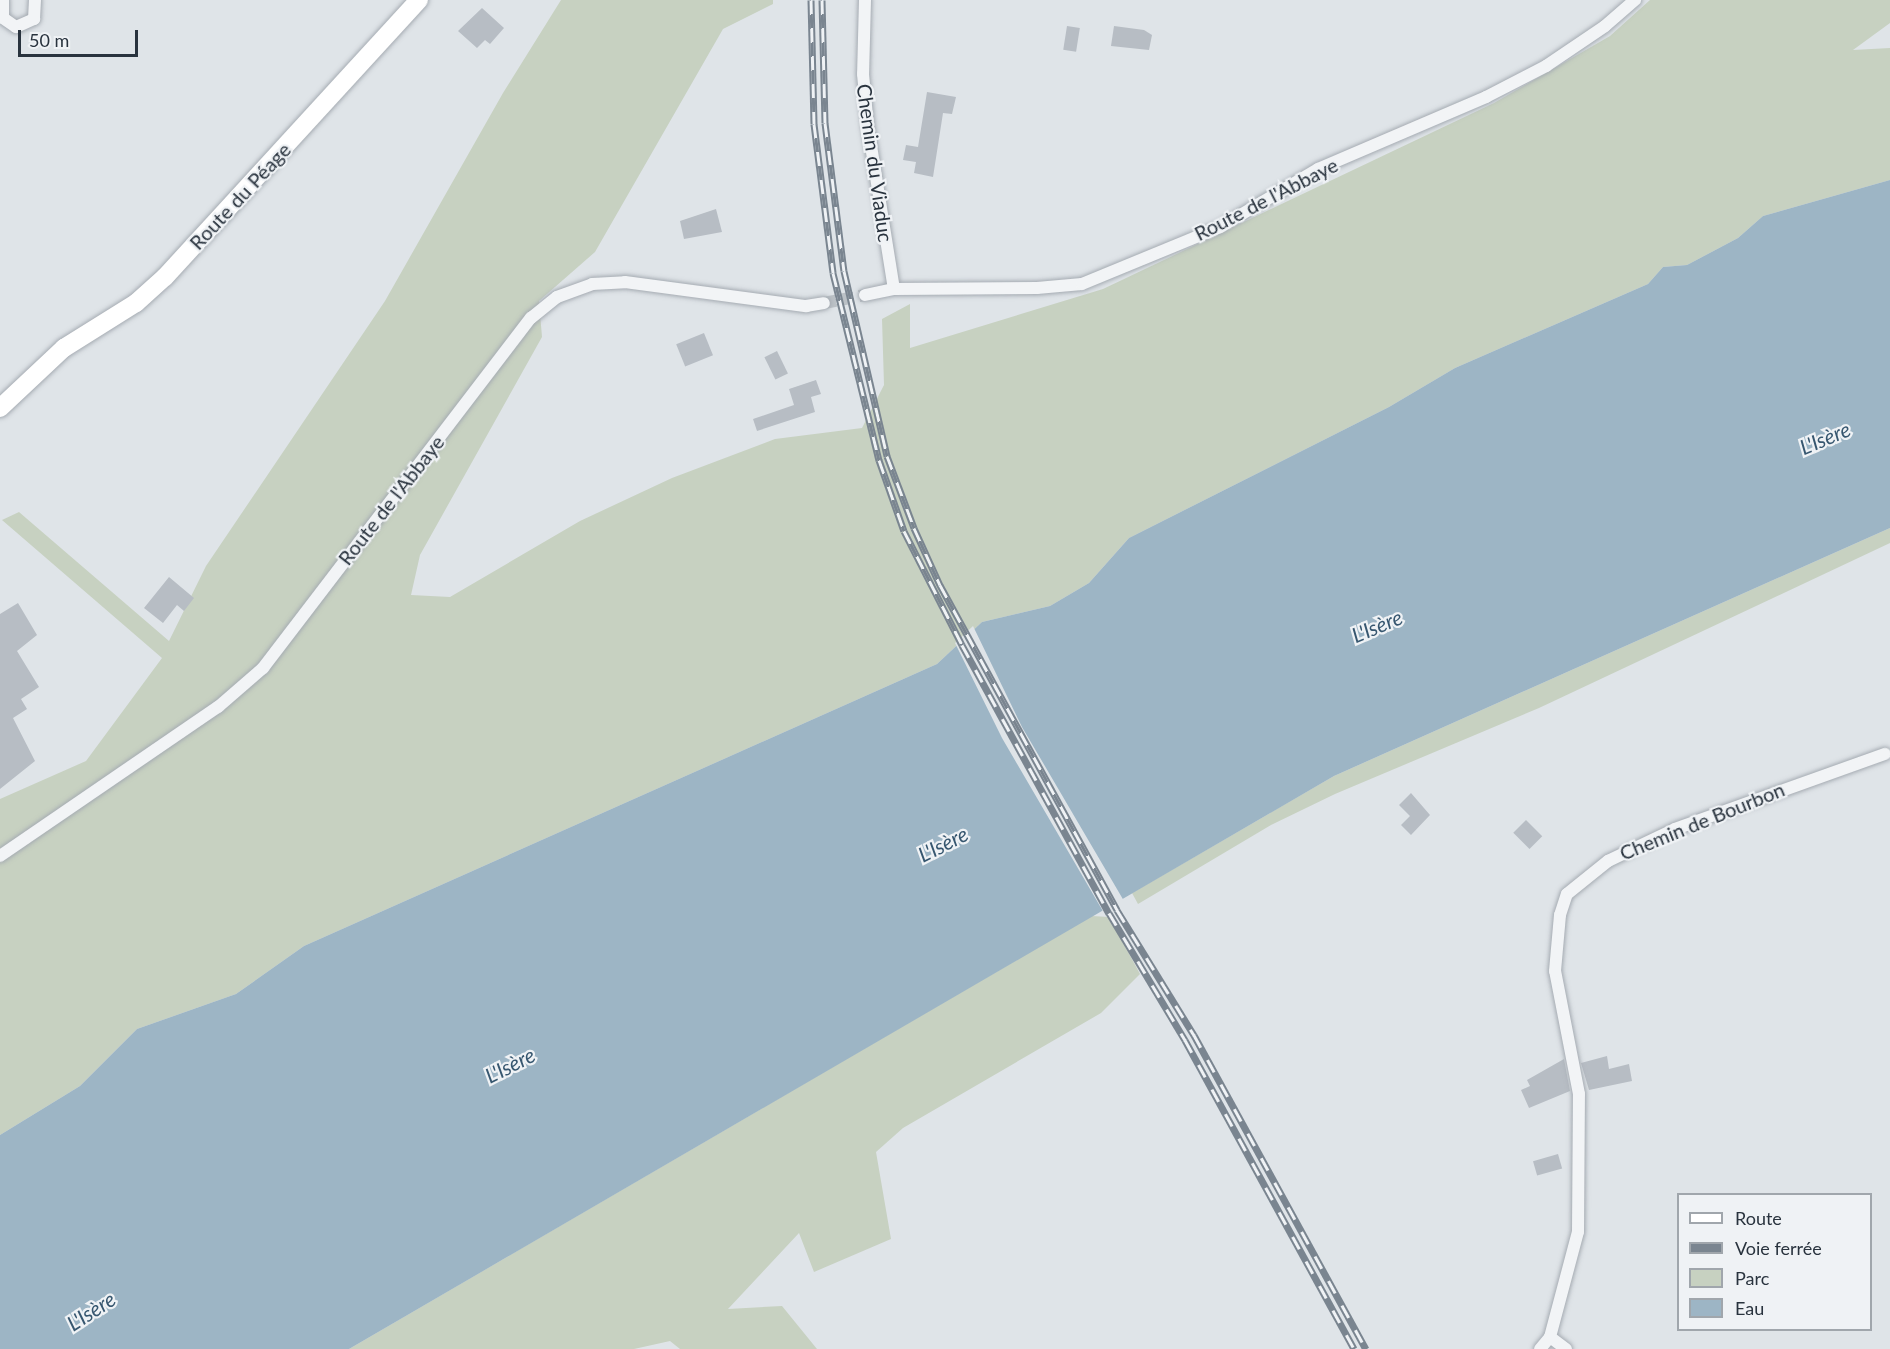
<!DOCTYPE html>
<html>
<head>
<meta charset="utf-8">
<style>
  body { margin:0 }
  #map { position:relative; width:1890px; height:1349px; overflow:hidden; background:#dfe4e8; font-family:Lato,sans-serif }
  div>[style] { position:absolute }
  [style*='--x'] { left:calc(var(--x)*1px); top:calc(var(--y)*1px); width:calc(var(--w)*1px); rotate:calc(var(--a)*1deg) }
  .green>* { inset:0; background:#c7d1c1 }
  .water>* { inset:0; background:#9db5c5 }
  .pier>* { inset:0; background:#dfe4e8 }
  .building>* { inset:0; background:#b7bdc4; transform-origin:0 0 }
  .street-tunnel>* { height:12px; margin-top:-6px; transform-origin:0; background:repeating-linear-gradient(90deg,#bbc1c6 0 12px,transparent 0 18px) }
  .roads { filter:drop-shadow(0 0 2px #a5abb2) drop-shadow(0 0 2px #a5abb2) }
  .street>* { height:12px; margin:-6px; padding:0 6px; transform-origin:6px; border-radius:6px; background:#f2f4f6 }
  .secondary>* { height:18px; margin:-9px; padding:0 9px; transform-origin:9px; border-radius:9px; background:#fff }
  .rail>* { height:7px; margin-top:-3.5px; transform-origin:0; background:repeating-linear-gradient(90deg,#eff2f5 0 14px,#7a8590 0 28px); box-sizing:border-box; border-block:2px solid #7a8590 }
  span { translate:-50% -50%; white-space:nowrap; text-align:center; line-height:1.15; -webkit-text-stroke:4.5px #eff2f5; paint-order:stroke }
  .street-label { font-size:20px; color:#29333e }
  .water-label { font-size:21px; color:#36566f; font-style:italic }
  .legend { position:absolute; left:1677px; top:1193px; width:195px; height:138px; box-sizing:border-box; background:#eff2f5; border:2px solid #a0a6ac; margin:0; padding:8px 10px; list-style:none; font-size:18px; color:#29333e }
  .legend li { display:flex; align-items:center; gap:12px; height:30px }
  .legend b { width:30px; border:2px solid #a0a6ac }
  .scale { position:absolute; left:18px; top:30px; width:120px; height:27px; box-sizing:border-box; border:3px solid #29333e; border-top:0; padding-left:8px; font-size:18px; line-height:21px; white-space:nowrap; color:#29333e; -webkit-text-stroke:4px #eff2f5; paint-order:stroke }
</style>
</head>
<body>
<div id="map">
  <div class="green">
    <i style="clip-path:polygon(561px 0,773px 0,773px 4px,723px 29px,595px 252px,539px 301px,542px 337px,420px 555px,411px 595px,450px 597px,580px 521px,672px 478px,775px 439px,862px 428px,884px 385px,882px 319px,910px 304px,910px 348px,1103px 289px,1494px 103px,1610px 36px,1650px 0,1890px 0,1890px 23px,1853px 50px,1890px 48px,1890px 180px,1763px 216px,1738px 238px,1687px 265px,1663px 267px,1648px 284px,1455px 368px,1389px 407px,1129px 538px,1089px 583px,1050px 606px,982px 622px,937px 664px,304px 946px,236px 994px,137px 1029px,80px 1086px,0 1135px,0 799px,86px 761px,162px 658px,2px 520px,19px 512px,169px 641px,206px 566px,385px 301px,503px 93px)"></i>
    <i style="clip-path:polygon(1890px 528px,1890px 543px,1539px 708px,1335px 794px,1271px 825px,1138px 904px,1132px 893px,1334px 776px)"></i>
    <i style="clip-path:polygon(1092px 916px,1109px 917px,1140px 974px,1101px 1013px,903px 1128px,876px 1152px,891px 1239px,814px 1272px,799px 1233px,728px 1309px,782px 1306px,817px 1349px,680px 1349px,670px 1341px,634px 1349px,349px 1349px)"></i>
  </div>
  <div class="water">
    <i style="clip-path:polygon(1890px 180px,1890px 528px,1334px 776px,349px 1349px,0 1349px,0 1135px,80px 1086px,137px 1029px,236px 994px,304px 946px,937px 664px,982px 622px,1050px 606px,1089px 583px,1129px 538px,1389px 407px,1455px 368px,1648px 284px,1663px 267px,1687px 265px,1738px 238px,1763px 216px)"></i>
  </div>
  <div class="pier">
    <i style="clip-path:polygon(973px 626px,1022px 727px,1124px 901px,1104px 913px,1002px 738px,955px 643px)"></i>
  </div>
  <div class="building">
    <i style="clip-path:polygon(482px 8px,504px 28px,490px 44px,485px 40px,477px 48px,458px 31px)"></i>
    <i style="left:1067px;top:26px;width:13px;height:24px;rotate:9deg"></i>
    <i style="clip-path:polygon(1114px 26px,1144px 30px,1152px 35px,1149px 50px,1111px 46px)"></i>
    <i style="clip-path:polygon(927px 92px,956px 97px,952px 114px,943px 113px,933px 177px,914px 173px,916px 162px,903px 160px,906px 145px,918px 147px)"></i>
    <i style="clip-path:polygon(716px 209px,722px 232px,684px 239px,680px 221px)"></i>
    <i style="left:704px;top:333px;width:24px;height:30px;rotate:68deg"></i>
    <i style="left:777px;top:351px;width:25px;height:14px;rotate:64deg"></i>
    <i style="clip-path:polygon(816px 380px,821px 394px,811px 397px,815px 412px,757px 431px,753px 419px,794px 405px,789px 389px)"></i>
    <i style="clip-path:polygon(169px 577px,194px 598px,184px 611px,177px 605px,163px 623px,144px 608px)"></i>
    <i style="clip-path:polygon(18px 603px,37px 635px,17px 651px,39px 687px,21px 699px,27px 709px,13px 718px,35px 761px,0 789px,0 614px)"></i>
    <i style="clip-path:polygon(1411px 793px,1430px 815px,1411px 835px,1401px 825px,1410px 816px,1399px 805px)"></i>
    <i style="left:1526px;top:820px;width:23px;height:18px;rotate:45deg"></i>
    <i style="clip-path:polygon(1607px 1056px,1609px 1069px,1629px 1064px,1632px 1081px,1589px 1090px,1581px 1063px)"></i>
    <i style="clip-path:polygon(1564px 1059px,1570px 1091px,1529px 1108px,1521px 1090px,1530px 1086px,1527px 1080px)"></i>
    <i style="left:1558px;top:1154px;width:15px;height:26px;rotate:74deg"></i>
  </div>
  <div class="street-tunnel">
    <i style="--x:824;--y:303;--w:42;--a:-11"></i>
  </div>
  <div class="roads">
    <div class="street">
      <i style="--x:3;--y:0;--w:18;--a:90"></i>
      <i style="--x:3;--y:18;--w:16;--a:35"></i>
      <i style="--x:16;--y:27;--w:20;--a:-24"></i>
      <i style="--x:34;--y:19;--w:19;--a:-87"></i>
      <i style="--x:865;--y:0;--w:74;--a:91.5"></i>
      <i style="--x:863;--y:74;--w:53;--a:84.6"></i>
      <i style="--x:868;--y:127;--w:164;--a:80.9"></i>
      <i style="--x:865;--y:295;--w:30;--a:-12"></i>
      <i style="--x:894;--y:289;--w:143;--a:-0.4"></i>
      <i style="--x:1037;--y:288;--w:45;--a:-5.1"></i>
      <i style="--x:1082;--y:284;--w:149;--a:-22.4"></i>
      <i style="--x:1220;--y:227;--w:114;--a:-30.6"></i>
      <i style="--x:1318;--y:169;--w:183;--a:-23.2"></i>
      <i style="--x:1486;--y:97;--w:68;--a:-27.3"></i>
      <i style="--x:1546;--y:66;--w:71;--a:-34.1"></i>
      <i style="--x:1605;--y:26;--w:40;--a:-41"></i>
      <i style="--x:0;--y:856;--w:264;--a:-34.4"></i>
      <i style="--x:218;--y:707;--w:60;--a:-40.9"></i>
      <i style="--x:263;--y:668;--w:441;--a:-52.6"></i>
      <i style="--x:531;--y:318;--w:33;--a:-39"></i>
      <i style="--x:557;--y:297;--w:37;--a:-20"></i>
      <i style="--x:592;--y:284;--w:33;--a:-3"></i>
      <i style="--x:625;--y:282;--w:183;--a:7.6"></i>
      <i style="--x:806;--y:306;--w:18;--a:-9"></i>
      <i style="--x:1550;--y:1337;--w:20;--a:37"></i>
      <i style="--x:1540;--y:1349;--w:16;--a:-50"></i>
      <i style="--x:1550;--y:1337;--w:109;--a:-75.1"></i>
      <i style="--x:1578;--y:1232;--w:138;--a:-89.6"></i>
      <i style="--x:1579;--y:1094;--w:125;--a:-101"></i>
      <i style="--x:1555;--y:971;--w:56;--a:-84.9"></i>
      <i style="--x:1560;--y:915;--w:22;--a:-72"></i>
      <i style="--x:1567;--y:894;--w:53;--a:-38.8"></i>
      <i style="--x:1608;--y:861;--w:74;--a:-25.5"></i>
      <i style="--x:1675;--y:829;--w:223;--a:-19.7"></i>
    </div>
    <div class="secondary">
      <i style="--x:0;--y:408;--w:88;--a:-43.2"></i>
      <i style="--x:64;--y:348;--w:85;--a:-32"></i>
      <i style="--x:136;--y:303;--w:39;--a:-42"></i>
      <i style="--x:165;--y:277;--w:376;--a:-47.5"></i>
    </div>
  </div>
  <div class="rail">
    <i style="--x:811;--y:0;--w:124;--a:88.6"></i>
    <i style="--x:814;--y:124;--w:150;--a:82.7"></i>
    <i style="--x:833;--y:273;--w:193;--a:76.2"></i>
    <i style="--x:879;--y:460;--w:75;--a:70.6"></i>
    <i style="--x:904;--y:531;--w:128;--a:63"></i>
    <i style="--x:962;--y:645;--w:306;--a:61.3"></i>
    <i style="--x:1109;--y:913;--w:148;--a:59.1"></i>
    <i style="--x:1185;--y:1040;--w:352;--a:61.3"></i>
    <i style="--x:822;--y:0;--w:123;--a:88.6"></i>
    <i style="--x:825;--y:123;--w:149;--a:82.7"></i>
    <i style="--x:844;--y:271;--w:190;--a:76.9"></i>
    <i style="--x:887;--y:456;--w:77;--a:69.4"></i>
    <i style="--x:914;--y:528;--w:63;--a:65.5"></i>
    <i style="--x:940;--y:585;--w:370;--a:61.4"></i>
    <i style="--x:1117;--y:910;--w:147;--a:58.4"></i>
    <i style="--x:1194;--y:1035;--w:358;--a:61.3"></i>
  </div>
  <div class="street-label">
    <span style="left:875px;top:163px;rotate:82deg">Chemin du Viaduc</span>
    <span style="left:240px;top:196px;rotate:-47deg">Route du Péage</span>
    <span style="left:1266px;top:199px;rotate:-27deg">Route de l'Abbaye</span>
    <span style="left:391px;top:500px;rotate:-52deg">Route de l'Abbaye</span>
    <span style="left:1702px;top:821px;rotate:-22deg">Chemin de Bourbon</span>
  </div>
  <div class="water-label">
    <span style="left:1825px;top:438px;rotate:-23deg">L'Isère</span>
    <span style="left:1377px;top:626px;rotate:-23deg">L'Isère</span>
    <span style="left:943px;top:844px;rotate:-27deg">L'Isère</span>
    <span style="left:510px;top:1065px;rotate:-27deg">L'Isère</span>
    <span style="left:91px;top:1311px;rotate:-33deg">L'Isère</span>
  </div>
  <ul class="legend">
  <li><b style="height:8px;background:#fff"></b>Route</li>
  <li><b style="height:8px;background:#7a8590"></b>Voie ferrée</li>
  <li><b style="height:16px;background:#c7d1c1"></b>Parc</li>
  <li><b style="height:16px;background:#9db5c5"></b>Eau</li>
  </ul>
  <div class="scale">50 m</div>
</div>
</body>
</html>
